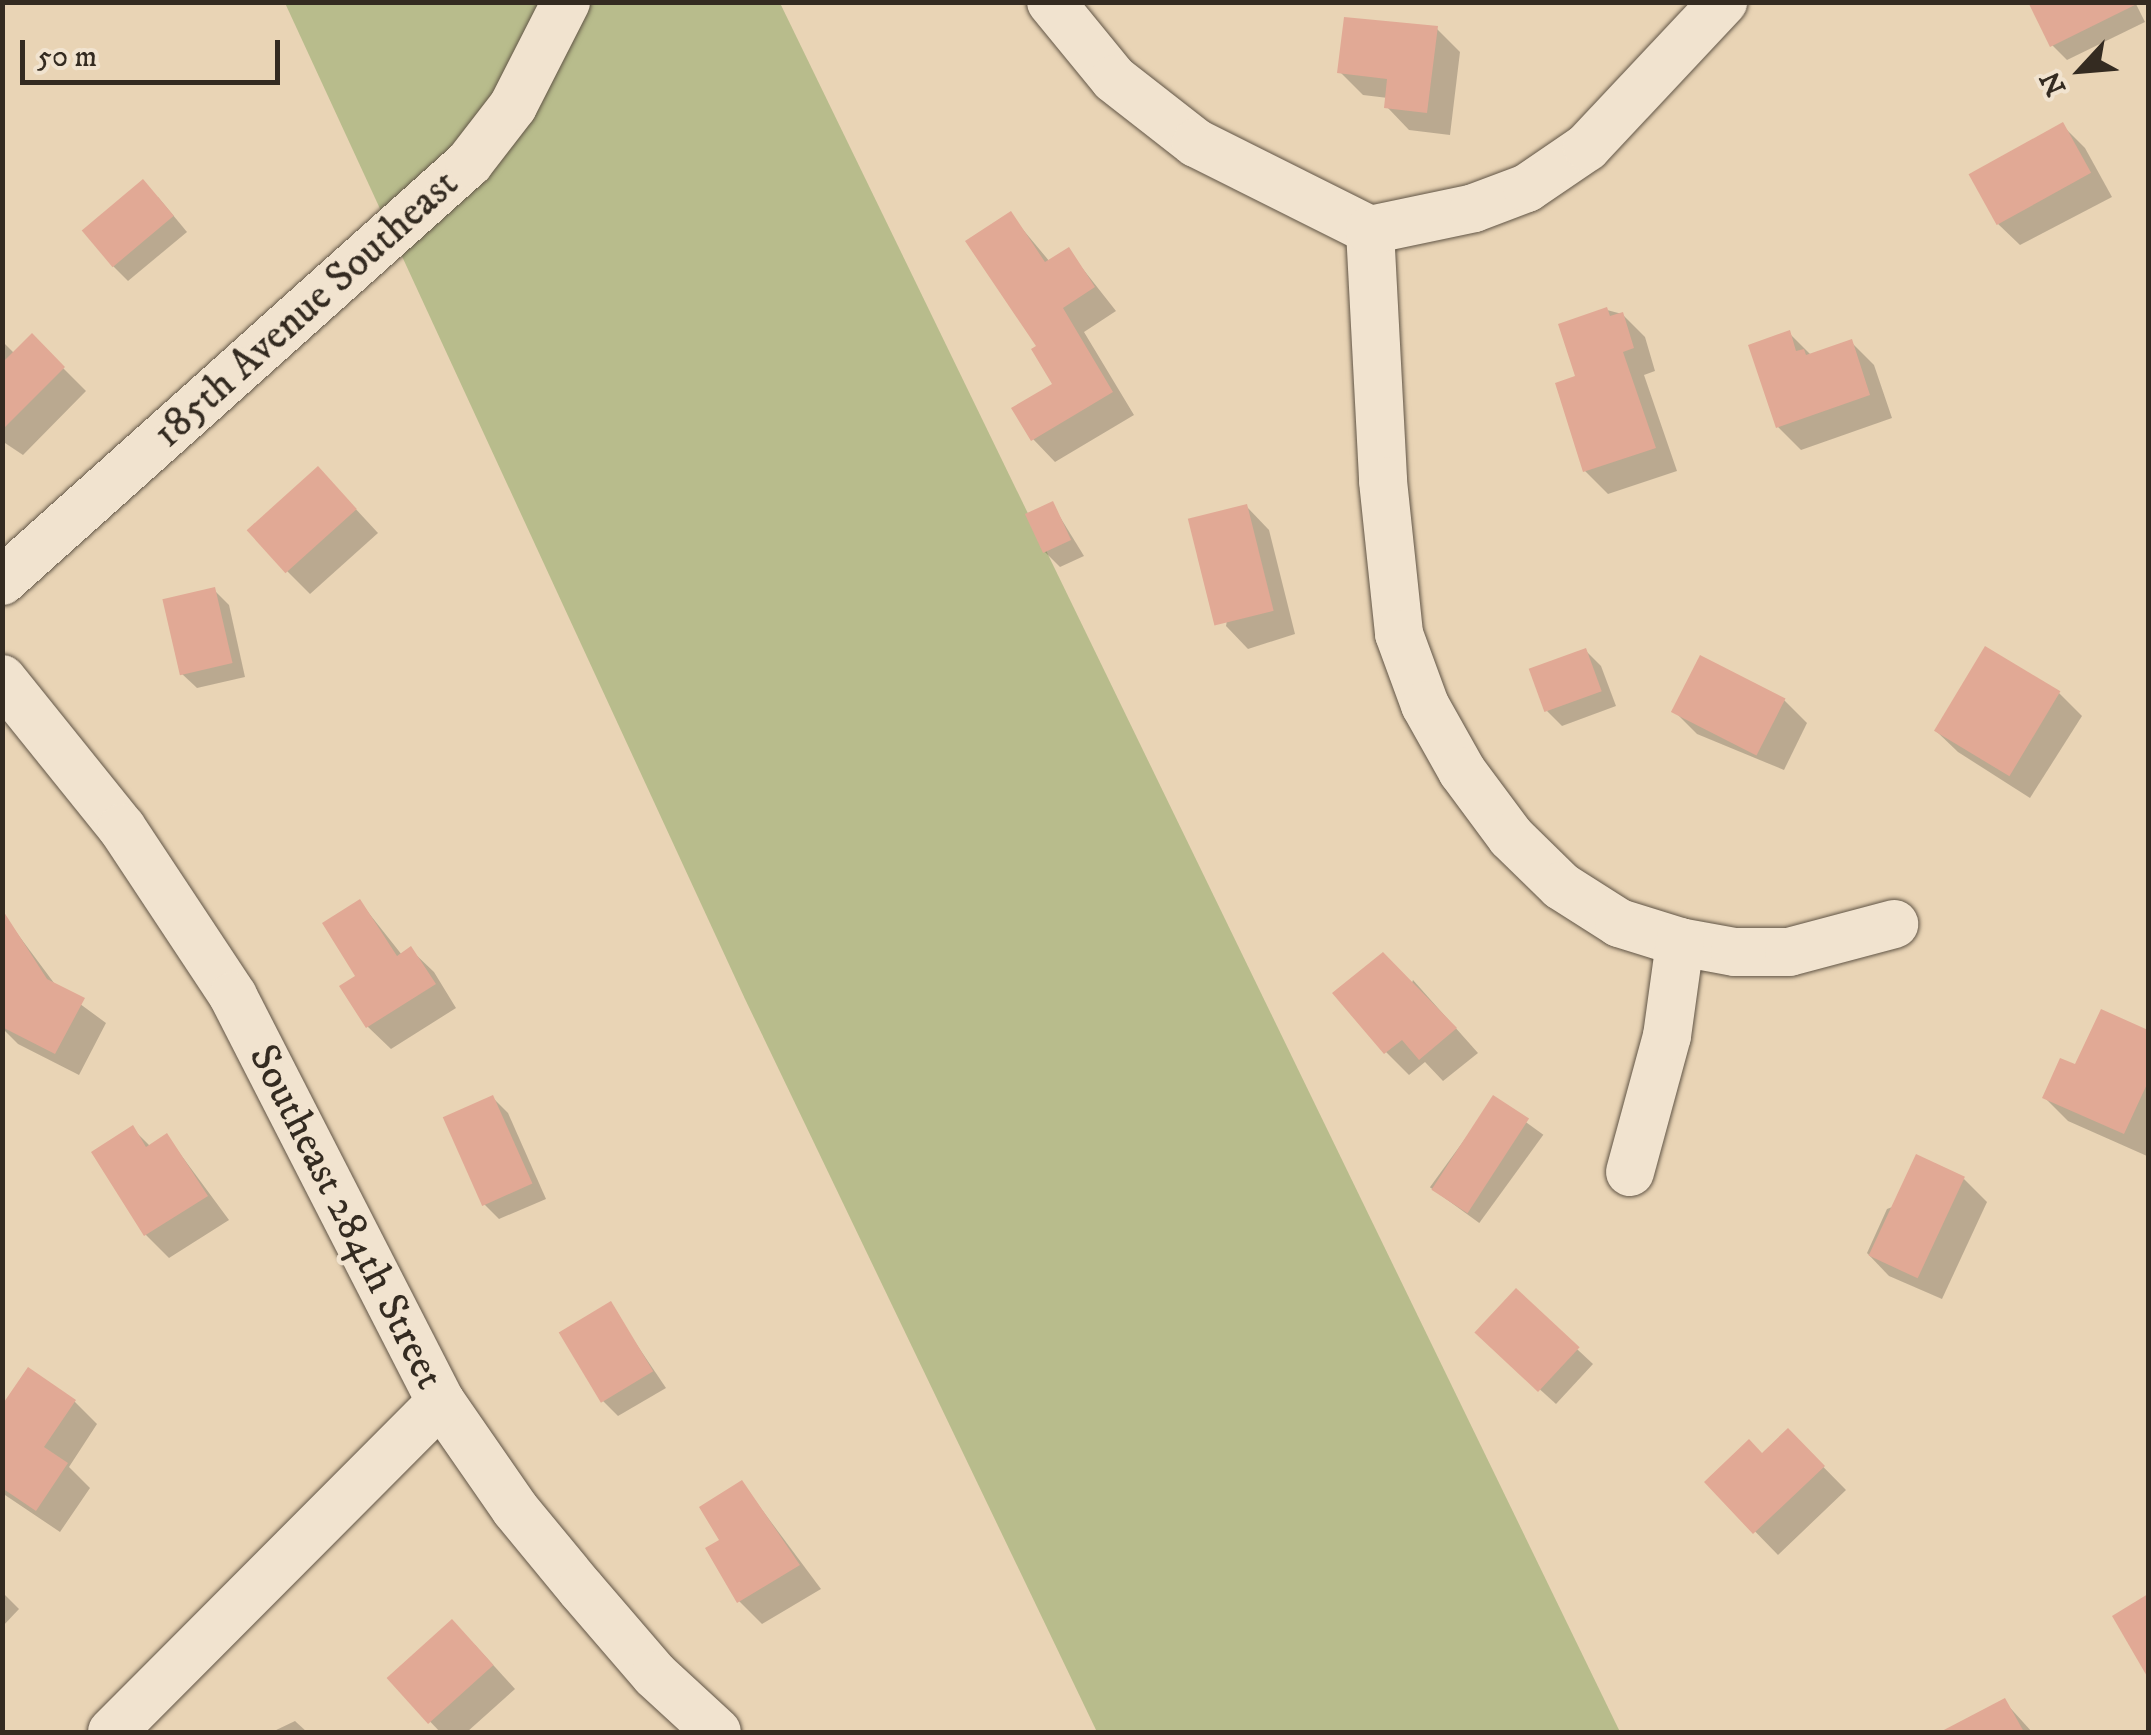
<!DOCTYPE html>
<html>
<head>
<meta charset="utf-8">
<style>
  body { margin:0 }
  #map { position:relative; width:2151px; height:1735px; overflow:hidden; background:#e9d4b5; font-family:"IM FELL DW Pica",serif }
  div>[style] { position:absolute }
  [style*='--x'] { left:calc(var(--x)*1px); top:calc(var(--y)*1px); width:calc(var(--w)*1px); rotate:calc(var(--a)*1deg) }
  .green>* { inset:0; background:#b8bc8c }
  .shadow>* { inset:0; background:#0003; transform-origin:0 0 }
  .building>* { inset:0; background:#e1a995; transform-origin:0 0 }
  .roads { filter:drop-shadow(0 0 2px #615546) drop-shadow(0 0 2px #615546) }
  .minor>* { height:48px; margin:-24px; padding:0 24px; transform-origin:24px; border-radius:24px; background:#f1e3cf }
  span { translate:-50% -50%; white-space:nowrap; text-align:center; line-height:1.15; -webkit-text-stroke:9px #f1e3cf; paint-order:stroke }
  .street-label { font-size:42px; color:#342b21 }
  .frame { position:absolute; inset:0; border:5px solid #342b21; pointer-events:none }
  .north { position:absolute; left:2031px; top:20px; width:100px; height:100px; -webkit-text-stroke:8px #f1e3cf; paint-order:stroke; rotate:244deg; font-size:28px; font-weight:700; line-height:40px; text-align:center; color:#342b21 }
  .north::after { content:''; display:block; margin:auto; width:35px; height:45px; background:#342b21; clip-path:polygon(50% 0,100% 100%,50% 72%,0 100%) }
  .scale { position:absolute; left:20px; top:40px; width:260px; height:45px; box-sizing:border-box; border:5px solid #342b21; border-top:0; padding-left:12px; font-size:30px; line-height:35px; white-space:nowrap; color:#342b21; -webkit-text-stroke:8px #f1e3cf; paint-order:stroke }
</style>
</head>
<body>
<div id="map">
  <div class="green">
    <i style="clip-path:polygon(285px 3px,780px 3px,1620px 1732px,1097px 1732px,745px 999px)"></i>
  </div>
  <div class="shadow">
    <i style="clip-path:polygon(2135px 2px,2145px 22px,2067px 60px,2052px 45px)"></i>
    <i style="clip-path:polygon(1437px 29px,1460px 52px,1450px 135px,1409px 130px,1387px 107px,1388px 98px,1363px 95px,1340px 72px)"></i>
    <i style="clip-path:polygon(2062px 125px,2085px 148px,2112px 197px,2020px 245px,1997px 223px,2012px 151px)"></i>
    <i style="clip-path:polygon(158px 197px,187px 232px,128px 281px,113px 266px)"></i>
    <i style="clip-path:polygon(1010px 214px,1050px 262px,1068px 250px,1116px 311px,1084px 332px,1134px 415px,1055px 462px,1033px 439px,1056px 385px,1039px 347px)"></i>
    <i style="clip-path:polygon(1607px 310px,1622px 314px,1645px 337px,1655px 371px,1644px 375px,1677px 471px,1608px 494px,1585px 471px,1578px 378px)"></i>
    <i style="clip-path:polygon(1789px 333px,1812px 356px,1851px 342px,1874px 365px,1892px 418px,1801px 450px,1778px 427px)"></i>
    <i style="clip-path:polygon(32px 337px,86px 391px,23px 455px,2px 441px,2px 341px,15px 354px)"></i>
    <i style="clip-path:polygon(340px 492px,378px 533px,310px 594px,287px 571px)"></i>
    <i style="clip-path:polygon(1052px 504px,1084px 556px,1060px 567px,1045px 552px)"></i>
    <i style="clip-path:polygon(1247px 507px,1269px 530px,1295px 634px,1248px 649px,1226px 626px)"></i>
    <i style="clip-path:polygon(214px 590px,229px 605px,245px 677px,197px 688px,181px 673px)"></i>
    <i style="clip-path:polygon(1586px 651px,1601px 666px,1616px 706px,1562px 726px,1547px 711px)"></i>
    <i style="clip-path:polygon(2059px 693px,2082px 716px,2030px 798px,1958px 752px,1935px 730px)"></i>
    <i style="clip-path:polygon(1784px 700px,1807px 723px,1784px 770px,1697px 734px,1674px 711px)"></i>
    <i style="clip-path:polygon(360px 902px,402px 955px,411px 950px,434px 972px,456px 1008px,391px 1049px,368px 1027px,359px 976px)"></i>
    <i style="clip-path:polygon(2px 913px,57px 987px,106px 1023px,79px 1075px,18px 1044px,2px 1028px)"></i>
    <i style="clip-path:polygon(1413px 980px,1478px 1053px,1443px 1081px,1425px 1062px,1409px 1075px,1386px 1052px)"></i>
    <i style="clip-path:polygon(2102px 1012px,2148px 1033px,2147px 1156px,2068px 1121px,2045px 1098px,2076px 1067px)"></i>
    <i style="clip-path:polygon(493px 1098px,508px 1113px,546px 1199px,499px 1219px,484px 1204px)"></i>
    <i style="left:1494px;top:1099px;width:61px;height:109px;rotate:36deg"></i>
    <i style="clip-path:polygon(133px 1129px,151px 1147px,167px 1136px,229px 1220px,169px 1258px,146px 1235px,94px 1153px)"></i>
    <i style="clip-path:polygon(1964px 1179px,1987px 1202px,1942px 1299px,1889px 1276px,1867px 1253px,1887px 1209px)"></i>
    <i style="clip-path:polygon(1516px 1292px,1593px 1364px,1556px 1404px,1493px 1347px)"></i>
    <i style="clip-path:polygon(610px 1305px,666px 1388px,618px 1416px,603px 1401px)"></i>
    <i style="clip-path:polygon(74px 1401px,97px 1424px,69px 1467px,90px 1488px,60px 1532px,2px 1493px,2px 1410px)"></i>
    <i style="clip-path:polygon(1788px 1431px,1846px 1490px,1778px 1555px,1707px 1482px,1762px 1456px)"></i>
    <i style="clip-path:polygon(742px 1483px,821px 1589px,762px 1624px,739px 1601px)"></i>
    <i style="clip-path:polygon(2px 1592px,19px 1609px,2px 1627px)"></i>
    <i style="clip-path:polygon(475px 1645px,515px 1689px,467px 1732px,440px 1732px,390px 1679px)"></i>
    <i style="clip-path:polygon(2004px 1701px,2032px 1732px,1946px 1732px)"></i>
    <i style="clip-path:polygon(295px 1721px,307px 1732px,272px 1732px)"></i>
  </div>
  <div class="building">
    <i style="clip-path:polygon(2028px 2px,2141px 2px,2050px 47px)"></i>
    <i style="clip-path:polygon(1344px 17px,1438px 26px,1427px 113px,1384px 108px,1387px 79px,1337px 73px)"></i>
    <i style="left:2063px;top:122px;width:58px;height:108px;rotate:61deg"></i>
    <i style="left:143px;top:179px;width:48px;height:80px;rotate:50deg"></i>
    <i style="clip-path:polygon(1011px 211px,1045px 262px,1069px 247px,1095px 287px,1063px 308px,1113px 392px,1031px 441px,1011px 408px,1052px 384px,1031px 349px,1036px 346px,965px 241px)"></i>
    <i style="clip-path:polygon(1607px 307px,1610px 316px,1623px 312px,1634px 348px,1623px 352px,1656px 448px,1583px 472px,1555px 383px,1575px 376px,1558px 324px)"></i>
    <i style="clip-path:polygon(1790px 330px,1796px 351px,1804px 349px,1806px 355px,1852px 339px,1870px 395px,1776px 428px,1748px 345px)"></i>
    <i style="clip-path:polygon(32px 333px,65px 367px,2px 430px,2px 363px)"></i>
    <i style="left:318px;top:466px;width:58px;height:96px;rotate:48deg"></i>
    <i style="left:1053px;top:501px;width:43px;height:31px;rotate:65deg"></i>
    <i style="left:1247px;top:504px;width:110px;height:61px;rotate:76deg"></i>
    <i style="left:215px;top:587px;width:78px;height:54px;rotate:77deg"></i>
    <i style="left:1985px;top:646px;width:88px;height:99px;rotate:31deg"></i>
    <i style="left:1586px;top:648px;width:46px;height:61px;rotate:70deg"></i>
    <i style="left:1700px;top:655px;width:96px;height:64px;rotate:27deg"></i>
    <i style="clip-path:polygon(360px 899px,397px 956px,411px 946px,436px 984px,366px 1028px,339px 986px,355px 976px,322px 923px)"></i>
    <i style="clip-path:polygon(2px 909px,47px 979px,85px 998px,55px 1054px,2px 1027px)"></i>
    <i style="clip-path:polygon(1383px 952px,1457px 1028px,1419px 1060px,1402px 1040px,1384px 1054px,1332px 993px)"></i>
    <i style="clip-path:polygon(2101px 1009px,2148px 1030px,2148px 1082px,2124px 1134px,2042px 1098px,2060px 1058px,2075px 1064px)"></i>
    <i style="left:493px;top:1095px;width:97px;height:55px;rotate:66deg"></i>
    <i style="left:1493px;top:1095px;width:43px;height:113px;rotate:33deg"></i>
    <i style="clip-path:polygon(133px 1125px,146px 1147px,167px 1133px,208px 1196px,144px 1236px,91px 1152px)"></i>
    <i style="left:1916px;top:1154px;width:54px;height:112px;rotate:25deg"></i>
    <i style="left:1516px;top:1288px;width:87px;height:61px;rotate:43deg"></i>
    <i style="left:611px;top:1301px;width:82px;height:61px;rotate:59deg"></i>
    <i style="clip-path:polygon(28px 1367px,76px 1400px,44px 1447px,68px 1463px,36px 1511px,2px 1488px,2px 1405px)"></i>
    <i style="clip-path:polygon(1788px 1428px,1825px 1466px,1753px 1534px,1704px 1482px,1749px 1439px,1762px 1453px)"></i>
    <i style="clip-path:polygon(742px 1480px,800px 1565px,737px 1603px,705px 1548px,719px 1540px,699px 1507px)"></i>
    <i style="clip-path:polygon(2148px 1594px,2148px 1678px,2112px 1616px)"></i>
    <i style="left:452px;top:1619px;width:62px;height:88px;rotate:48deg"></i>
    <i style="clip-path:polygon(2005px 1698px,2024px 1732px,1940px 1732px)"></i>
  </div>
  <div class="roads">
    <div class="minor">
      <i style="--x:1051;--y:2;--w:99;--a:50.7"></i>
      <i style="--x:1114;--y:79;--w:104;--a:38"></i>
      <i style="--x:1196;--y:143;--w:195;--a:26.6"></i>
      <i style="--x:1370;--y:230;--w:251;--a:87"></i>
      <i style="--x:1383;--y:481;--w:154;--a:84"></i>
      <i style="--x:1399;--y:634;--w:76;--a:69.9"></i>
      <i style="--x:1425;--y:705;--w:76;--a:60.7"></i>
      <i style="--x:1462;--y:771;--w:82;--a:53.4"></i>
      <i style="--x:1511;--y:837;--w:70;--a:44.4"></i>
      <i style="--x:1561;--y:886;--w:69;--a:32.5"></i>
      <i style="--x:1619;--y:923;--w:64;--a:17.3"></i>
      <i style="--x:1680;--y:942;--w:56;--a:10.3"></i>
      <i style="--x:1735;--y:952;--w:54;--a:0"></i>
      <i style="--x:1789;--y:952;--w:109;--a:-14.9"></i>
      <i style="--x:1370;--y:230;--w:106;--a:-11.9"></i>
      <i style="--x:1474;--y:208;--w:57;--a:-20.7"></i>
      <i style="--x:1527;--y:188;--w:73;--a:-34.3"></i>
      <i style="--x:1587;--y:147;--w:199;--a:-46.8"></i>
      <i style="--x:2;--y:581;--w:627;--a:-41.83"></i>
      <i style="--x:469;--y:163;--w:72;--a:-52.3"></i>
      <i style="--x:513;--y:106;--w:117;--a:-63"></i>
      <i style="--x:2;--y:679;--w:191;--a:51.2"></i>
      <i style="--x:122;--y:828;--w:201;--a:56.5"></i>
      <i style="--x:233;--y:996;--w:456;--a:62.9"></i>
      <i style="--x:441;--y:1402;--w:130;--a:55.3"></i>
      <i style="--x:515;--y:1509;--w:104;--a:50.5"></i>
      <i style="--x:581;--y:1589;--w:113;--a:49.3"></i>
      <i style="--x:655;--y:1675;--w:84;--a:42.6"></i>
      <i style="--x:1630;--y:1172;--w:141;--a:-74.8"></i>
      <i style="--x:1667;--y:1036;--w:95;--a:-82.1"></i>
      <i style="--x:112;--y:1732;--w:466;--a:-45.1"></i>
    </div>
  </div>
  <div class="street-label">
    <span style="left:306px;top:309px;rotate:-42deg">185th Avenue Southeast</span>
    <span style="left:346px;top:1217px;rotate:63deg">Southeast 284th Street</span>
  </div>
  <div class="frame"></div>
  <div class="north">N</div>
  <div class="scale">50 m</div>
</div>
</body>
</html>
